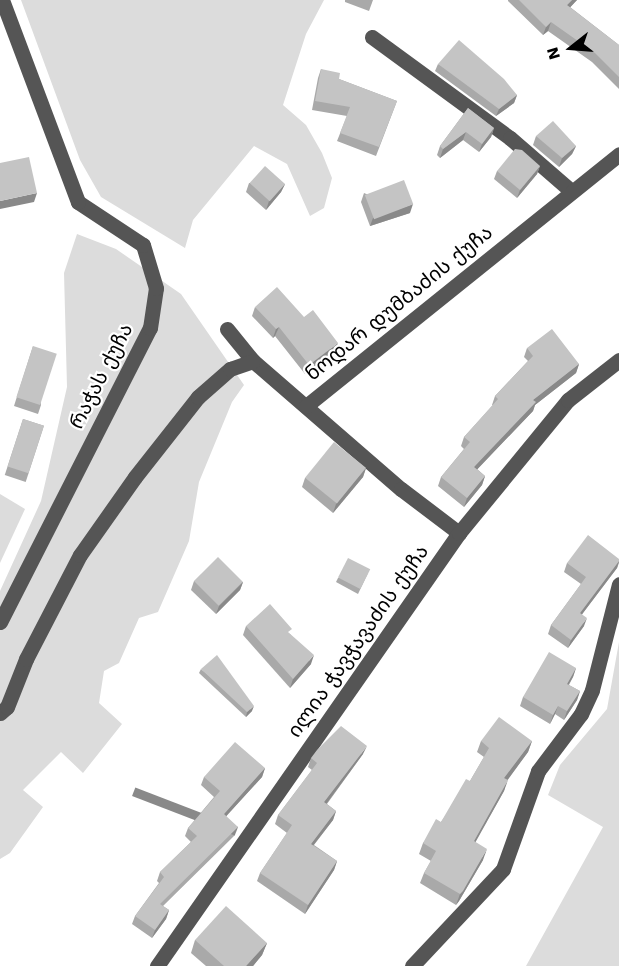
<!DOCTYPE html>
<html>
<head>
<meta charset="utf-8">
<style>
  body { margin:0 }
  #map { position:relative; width:619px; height:966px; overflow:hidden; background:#fff; font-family:"Work Sans","Noto Sans Georgian",sans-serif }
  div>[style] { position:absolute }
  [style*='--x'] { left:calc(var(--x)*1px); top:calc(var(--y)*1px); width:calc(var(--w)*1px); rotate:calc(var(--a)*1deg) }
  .green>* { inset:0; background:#dcdcdc }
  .minor>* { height:15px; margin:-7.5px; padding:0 7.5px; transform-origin:7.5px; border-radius:7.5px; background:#555 }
  .wall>* { inset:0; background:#a9a9a9; transform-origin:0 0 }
  .shaded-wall>* { inset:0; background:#898989; transform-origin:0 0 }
  .building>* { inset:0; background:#c4c4c4; transform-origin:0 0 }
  span { translate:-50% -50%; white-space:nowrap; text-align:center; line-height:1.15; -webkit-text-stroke:4.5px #fff; paint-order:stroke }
  .street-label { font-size:20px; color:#000 }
  .north { position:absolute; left:541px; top:18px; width:60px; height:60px; -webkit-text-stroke:4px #fff; paint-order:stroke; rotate:253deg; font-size:16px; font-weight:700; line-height:24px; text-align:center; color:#000 }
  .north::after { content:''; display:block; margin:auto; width:21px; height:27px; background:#000; clip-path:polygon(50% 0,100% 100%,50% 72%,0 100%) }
</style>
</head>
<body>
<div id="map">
  <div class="green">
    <i style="clip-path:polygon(21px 0,324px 0,306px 34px,283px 105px,306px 125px,322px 153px,332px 178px,324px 208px,310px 216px,287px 164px,254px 146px,193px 220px,185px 248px,101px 197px,80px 160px)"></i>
    <i style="clip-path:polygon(77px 234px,116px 249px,181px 294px,244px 385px,232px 402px,199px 482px,189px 541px,158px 612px,139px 618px,119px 663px,104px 671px,99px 703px,122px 724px,83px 773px,61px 752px,23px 790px,43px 807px,10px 853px,0 859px,0 591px,41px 501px,67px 387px,64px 273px)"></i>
    <i style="clip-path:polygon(0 494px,25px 509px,0 563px)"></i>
    <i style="clip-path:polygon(619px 642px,619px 966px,526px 966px,603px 827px,548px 795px,560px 765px,607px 709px)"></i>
  </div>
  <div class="minor">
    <i style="--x:372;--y:37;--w:171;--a:36.2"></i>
    <i style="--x:510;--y:138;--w:79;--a:40.9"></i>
    <i style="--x:227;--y:329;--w:41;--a:50.9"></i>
    <i style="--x:253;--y:361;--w:196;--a:40.9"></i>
    <i style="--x:401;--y:489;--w:73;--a:37.2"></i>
    <i style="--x:306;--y:406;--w:402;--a:-38.8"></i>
    <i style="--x:0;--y:622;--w:330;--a:-63"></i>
    <i style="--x:150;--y:328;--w:40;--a:-81.5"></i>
    <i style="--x:156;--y:288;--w:45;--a:-106.8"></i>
    <i style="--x:143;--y:245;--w:78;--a:-146.5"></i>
    <i style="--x:78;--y:202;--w:216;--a:-110.6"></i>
    <i style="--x:0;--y:713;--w:9;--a:-41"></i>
    <i style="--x:7;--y:707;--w:52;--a:-68.4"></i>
    <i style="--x:26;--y:659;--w:117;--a:-62.6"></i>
    <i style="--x:80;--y:555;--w:95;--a:-54.8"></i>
    <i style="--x:135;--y:477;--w:102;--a:-51.8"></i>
    <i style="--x:198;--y:397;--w:43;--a:-41.2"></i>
    <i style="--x:230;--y:369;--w:24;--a:-19"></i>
    <i style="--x:157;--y:966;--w:528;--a:-55.11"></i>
    <i style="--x:459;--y:533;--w:172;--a:-50.7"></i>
    <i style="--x:568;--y:400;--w:65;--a:-38.1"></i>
    <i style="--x:412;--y:966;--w:133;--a:-46.8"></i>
    <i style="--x:503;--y:869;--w:104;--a:-70.3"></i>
    <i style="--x:538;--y:771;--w:71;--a:-53"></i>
    <i style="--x:581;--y:714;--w:26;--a:-65"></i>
    <i style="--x:592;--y:690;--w:109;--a:-75.7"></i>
  </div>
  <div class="wall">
    <i style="clip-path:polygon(345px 0,373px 0,369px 11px,345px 2px)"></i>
    <i style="clip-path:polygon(508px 0,577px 0,570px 7px,619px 45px,619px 89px,592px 62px,548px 31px,543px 35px,508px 1px)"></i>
    <i style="clip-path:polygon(438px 64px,517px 95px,514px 103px,496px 116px,435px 71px)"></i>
    <i style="clip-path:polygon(321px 69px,339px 79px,397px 101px,376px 156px,337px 141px,347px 116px,312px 110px,318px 78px)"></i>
    <i style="clip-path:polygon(468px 108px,494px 128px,491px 137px,479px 152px,463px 140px,440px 158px,437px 155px,440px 146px)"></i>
    <i style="clip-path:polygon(536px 136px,576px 146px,572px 154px,559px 167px,533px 145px)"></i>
    <i style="clip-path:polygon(540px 166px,537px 174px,517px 198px,494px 179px,497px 171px)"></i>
    <i style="clip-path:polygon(249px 183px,285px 184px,281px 192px,266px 210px,246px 192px)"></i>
    <i style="clip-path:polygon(364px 193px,410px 213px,370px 226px,361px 202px)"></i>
    <i style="clip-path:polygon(255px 307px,335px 351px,305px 374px,275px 336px,273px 338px,252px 316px)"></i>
    <i style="clip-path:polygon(33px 346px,41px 405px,38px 414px,14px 406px)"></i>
    <i style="clip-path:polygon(527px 348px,579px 364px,576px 373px,535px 405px,533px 411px,477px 469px,485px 476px,482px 485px,464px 507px,438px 486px,441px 477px,464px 449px,461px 446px,464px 437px,493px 405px,492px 405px,495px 396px,528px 361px,524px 357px)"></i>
    <i style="left:23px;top:419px;width:22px;height:59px;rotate:18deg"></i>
    <i style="clip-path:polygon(366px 468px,363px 477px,333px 513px,302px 487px,305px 478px)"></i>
    <i style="clip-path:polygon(619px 559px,619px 563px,617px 568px,582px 614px,584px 626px,568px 648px,548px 634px,551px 625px,581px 584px,564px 572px,567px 563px)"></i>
    <i style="clip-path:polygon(368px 573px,358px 594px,336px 582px,338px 578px)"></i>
    <i style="clip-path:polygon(194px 581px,243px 582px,240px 590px,216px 614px,191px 590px)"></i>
    <i style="clip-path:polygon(246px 626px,290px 634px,311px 664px,290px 688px,243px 635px)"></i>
    <i style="clip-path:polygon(576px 668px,573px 677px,569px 685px,580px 691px,577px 700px,564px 720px,555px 714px,550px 724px,520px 706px,523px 697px)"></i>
    <i style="clip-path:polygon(201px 669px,252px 711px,246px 717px,199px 673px)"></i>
    <i style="clip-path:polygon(481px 741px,532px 741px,528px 752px,507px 780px,504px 791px,475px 842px,483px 860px,459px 901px,456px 905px,420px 883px,424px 873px,431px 861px,419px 854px,423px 843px,441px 822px,470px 781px,484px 757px,477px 752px)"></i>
    <i style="clip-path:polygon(363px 754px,327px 804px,336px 811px,333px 820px,314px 845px,337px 861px,334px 870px,305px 914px,257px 881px,260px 873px,287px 833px,275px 824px,278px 815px,312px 770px,308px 767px,311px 758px)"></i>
    <i style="clip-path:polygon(265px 768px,262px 777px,226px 816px,235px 835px,163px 906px,169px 910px,166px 919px,152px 938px,132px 924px,135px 916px,159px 883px,157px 881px,160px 872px,191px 842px,185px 836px,188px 828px,214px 797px,201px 785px,204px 777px)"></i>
    <i style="clip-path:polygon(195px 940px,267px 943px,262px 955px,253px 966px,206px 966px,191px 953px)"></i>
  </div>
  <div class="shaded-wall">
    <i style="clip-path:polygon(572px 0,577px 0,564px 14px,567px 5px)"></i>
    <i style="clip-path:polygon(551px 22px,548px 31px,543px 35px,546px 27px)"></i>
    <i style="clip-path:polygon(517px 95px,514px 103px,496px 116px,499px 109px)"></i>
    <i style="clip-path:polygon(494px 128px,491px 137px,479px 152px,482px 144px)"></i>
    <i style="clip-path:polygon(466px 132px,463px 140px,440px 158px,443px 149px)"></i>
    <i style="clip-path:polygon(576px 146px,572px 154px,559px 167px,562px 158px)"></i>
    <i style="clip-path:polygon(540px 166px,537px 174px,517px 198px,520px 190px)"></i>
    <i style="clip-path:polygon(285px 184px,281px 192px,266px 210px,269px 201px)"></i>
    <i style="clip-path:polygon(37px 193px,34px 202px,0 209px,0 201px)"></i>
    <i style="clip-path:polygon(413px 204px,410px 213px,370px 226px,373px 218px)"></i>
    <i style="clip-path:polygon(279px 327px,275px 336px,273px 338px,276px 329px)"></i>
    <i style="clip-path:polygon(338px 343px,335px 351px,305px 374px,309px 365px)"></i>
    <i style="clip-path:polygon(579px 364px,576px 373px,535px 405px,533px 411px,471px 476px,474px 467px,533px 400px)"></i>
    <i style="clip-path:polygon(366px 468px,363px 477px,333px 513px,336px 504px)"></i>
    <i style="clip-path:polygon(485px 476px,482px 485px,464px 507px,467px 498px)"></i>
    <i style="clip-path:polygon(619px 561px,617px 568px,577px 621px,580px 613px)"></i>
    <i style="clip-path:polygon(243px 582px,240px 590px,216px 614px,219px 606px)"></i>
    <i style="clip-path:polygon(587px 618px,584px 626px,568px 648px,571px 640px)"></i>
    <i style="clip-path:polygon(314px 655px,311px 664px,290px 688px,293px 679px)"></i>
    <i style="clip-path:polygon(576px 668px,573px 677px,564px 692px,567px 684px)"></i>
    <i style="clip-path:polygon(580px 691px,577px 700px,564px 720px,567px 711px)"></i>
    <i style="clip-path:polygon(254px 706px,252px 711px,246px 717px,247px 712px)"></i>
    <i style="clip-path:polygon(558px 706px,555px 714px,550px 724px,553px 715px)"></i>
    <i style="clip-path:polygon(532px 741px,528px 752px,501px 789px,504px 778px)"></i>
    <i style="clip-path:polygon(367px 746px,363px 754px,321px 811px,324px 802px)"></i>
    <i style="clip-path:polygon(265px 768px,262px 777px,221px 822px,224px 814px)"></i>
    <i style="clip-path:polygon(508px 780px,504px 791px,470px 852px,474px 841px)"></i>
    <i style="clip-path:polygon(336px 811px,333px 820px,308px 852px,311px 844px)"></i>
    <i style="left:238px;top:827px;width:9px;height:110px;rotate:111deg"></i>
    <i style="clip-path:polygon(487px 849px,483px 860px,459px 901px,456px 905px,460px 894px)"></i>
    <i style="clip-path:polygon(337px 861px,334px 870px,305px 914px,308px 905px)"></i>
    <i style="clip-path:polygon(169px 910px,166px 919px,152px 938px,155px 930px)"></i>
    <i style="clip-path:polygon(267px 943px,262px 955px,253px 966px,246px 966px)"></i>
  </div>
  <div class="building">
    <i style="clip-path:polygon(519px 0,572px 0,567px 5px,619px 45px,619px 77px,595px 53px,551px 22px,546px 27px)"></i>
    <i style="clip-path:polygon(459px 40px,504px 79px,517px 95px,499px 109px,438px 64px)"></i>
    <i style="clip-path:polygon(321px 69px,340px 73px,339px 79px,397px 101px,379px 147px,340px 133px,350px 107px,315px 101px)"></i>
    <i style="clip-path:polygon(468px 108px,494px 128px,482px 144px,466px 132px,443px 149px,440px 146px)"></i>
    <i style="clip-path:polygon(553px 121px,576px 146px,562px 158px,536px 136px)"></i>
    <i style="clip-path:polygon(515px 149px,522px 150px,540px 166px,520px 190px,497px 171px)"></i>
    <i style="clip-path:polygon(29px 157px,37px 193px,0 201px,0 163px)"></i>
    <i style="left:265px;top:166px;width:27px;height:23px;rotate:42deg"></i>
    <i style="left:404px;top:180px;width:26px;height:42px;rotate:69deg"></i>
    <i style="clip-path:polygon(277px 287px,304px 317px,313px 310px,338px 343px,309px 365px,279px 327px,276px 329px,255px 307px)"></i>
    <i style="clip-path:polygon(552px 329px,579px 364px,533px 400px,536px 402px,474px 467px,485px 476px,467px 498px,441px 477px,470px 442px,464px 437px,498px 399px,495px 396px,533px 356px,527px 348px)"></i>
    <i style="left:33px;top:346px;width:25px;height:54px;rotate:18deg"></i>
    <i style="left:23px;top:419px;width:22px;height:50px;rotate:18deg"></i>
    <i style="left:334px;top:442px;width:41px;height:46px;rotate:39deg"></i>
    <i style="clip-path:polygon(588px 535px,619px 559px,619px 561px,580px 613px,587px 618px,571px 640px,551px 625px,586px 577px,567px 563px)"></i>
    <i style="left:218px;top:557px;width:35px;height:34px;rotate:45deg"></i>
    <i style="left:348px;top:558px;width:25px;height:22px;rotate:27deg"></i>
    <i style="clip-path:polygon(270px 604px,292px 629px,288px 632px,314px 655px,293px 679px,246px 626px)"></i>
    <i style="clip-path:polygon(549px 652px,576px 668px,567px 684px,580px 691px,567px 711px,558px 706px,553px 715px,523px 697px)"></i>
    <i style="clip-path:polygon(217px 655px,254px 706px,247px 712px,201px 669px)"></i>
    <i style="clip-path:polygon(499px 717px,532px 741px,504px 778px,508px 780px,474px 841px,487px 849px,463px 891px,460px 894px,424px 873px,436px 851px,423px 843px,436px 819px,441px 822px,466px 779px,470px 781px,489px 748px,481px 741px)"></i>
    <i style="clip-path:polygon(341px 726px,367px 746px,324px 802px,336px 811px,311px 844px,337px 861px,308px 905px,260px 873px,292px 825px,278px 815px,317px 763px,311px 758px,317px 750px)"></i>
    <i style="clip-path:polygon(235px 742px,265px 768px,224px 814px,238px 827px,160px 904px,169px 910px,155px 930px,135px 916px,164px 877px,160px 872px,197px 836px,188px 828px,220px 791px,204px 777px)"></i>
    <i style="clip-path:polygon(226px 906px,267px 943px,246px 966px,224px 966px,195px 940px)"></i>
  </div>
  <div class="street-label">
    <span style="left:399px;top:303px;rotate:-39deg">ნოდარ დუმბაძის ქუჩა</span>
    <span style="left:101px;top:376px;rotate:-63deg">რაჭას ქუჩა</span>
    <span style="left:358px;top:641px;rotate:-55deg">ილია ჭავჭავაძის ქუჩა</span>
  </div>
  <div class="north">N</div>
</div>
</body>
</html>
